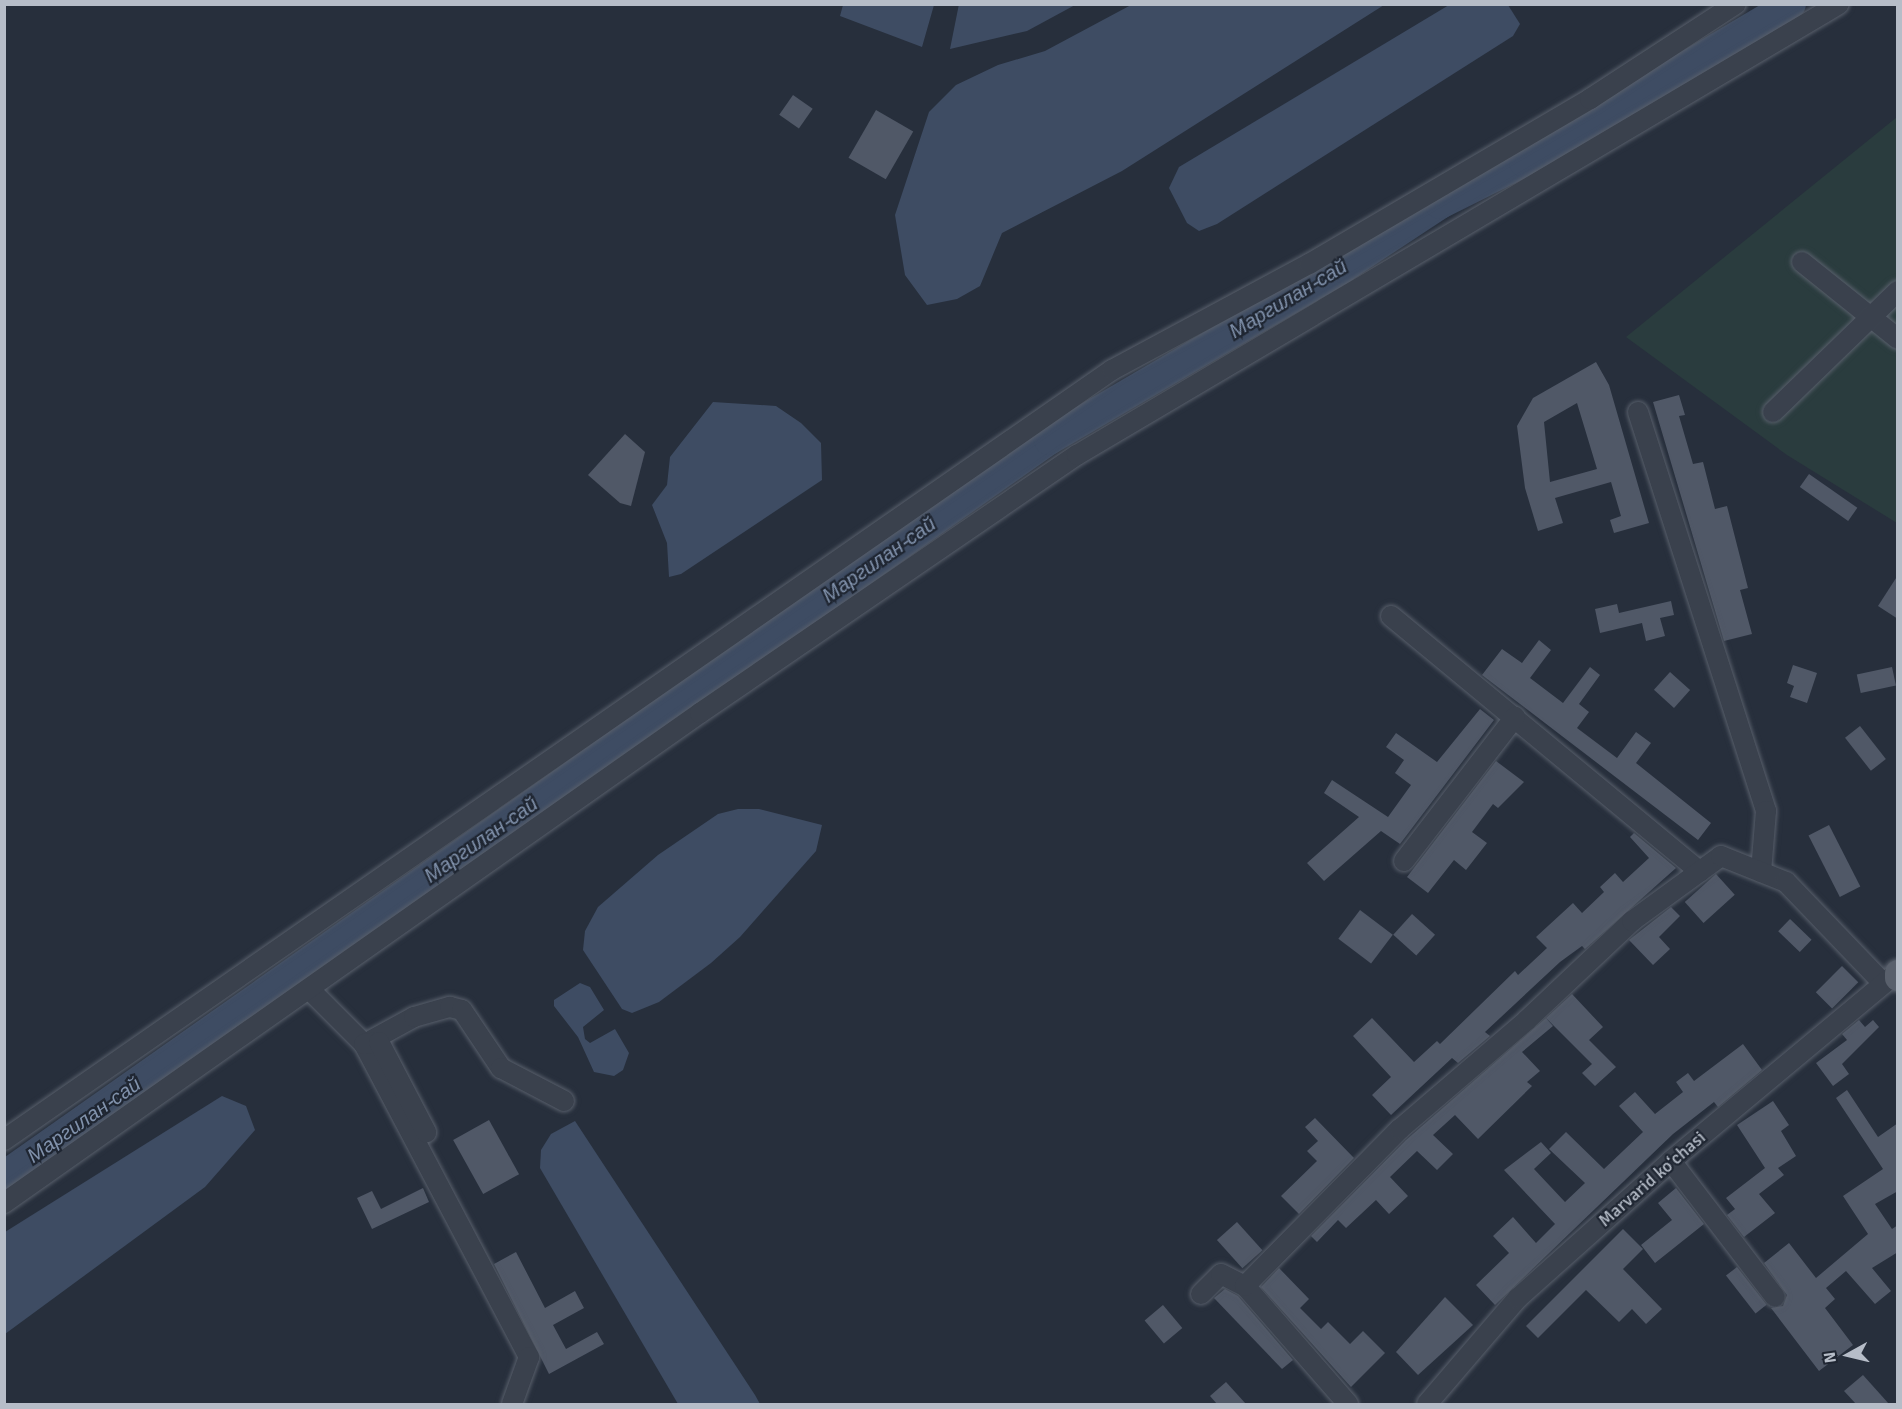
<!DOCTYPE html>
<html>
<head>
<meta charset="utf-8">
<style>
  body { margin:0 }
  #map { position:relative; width:1902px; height:1409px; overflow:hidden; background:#272f3c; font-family:Signika,sans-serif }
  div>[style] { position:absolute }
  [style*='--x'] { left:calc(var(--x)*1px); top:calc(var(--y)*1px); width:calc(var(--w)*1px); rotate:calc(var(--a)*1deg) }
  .green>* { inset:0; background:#2a3c3e }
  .water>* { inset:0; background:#3e4c63 }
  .river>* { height:30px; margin:-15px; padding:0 15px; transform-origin:15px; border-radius:15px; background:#3e4c63 }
  .building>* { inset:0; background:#505867; transform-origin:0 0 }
  .roads { filter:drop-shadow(0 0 2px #585f6b) drop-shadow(0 0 2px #585f6b) }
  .minor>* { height:20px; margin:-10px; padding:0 10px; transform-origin:10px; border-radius:10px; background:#3a414d }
  .major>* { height:26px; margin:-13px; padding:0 13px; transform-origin:13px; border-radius:13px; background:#59606c }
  span { translate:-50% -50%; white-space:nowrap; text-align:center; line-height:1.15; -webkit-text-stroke:4.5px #1f2632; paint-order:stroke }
  .street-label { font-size:18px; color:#b6bdc8 }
  .water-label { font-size:20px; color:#8192ac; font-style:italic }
  .frame { position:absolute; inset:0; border:6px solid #b6bdc8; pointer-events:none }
  .north { position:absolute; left:1818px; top:1325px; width:60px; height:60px; -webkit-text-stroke:4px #1f2632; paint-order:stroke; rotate:262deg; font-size:16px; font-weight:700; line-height:24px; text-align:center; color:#b6bdc8 }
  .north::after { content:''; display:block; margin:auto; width:21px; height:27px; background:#b6bdc8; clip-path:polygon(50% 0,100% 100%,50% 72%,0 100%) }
</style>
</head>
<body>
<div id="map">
  <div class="green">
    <i style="clip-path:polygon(1897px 117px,1897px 523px,1787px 455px,1626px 337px)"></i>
  </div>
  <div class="water">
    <i style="clip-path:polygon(959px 4px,1075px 4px,1075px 5px,1027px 31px,950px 49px)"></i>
    <i style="clip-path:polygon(843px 5px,843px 4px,934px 5px,922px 47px,840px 16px)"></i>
    <i style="clip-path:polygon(1131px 5px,1384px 5px,1122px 171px,1002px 233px,980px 286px,957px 299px,927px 305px,905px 275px,895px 215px,929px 112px,956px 85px,998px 65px,1045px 51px)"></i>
    <i style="clip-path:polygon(1449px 5px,1508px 5px,1520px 24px,1513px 36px,1217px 224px,1199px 231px,1187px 223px,1169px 188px,1179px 167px)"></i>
    <i style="clip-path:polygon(713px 402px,776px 406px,801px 423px,821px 443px,822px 480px,681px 574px,669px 577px,667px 543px,652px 505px,667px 485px,670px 457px)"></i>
    <i style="clip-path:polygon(738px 809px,759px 809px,822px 825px,816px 851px,740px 937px,711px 963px,659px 1002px,632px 1013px,622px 1009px,583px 950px,585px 931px,598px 907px,658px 855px,718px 814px)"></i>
    <i style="clip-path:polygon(580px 983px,590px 987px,604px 1010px,583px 1027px,585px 1039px,590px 1043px,615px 1029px,629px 1053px,623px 1070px,614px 1076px,594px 1072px,578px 1037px,554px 1006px,554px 1000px)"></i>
    <i style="clip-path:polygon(222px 1096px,246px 1106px,255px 1130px,205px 1187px,5px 1334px,5px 1232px)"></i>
    <i style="clip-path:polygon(575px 1121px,755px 1395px,760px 1404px,678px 1404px,540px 1168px,541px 1150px,551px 1134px)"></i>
  </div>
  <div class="river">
    <i style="--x:4;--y:1176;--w:1278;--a:-35.16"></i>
    <i style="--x:1049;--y:440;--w:341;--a:-30.3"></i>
    <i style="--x:1343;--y:268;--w:116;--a:-33.4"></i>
    <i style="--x:1440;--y:204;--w:94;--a:-26.6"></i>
    <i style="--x:1524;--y:162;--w:310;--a:-30.6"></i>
  </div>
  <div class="building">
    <i style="left:793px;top:95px;width:24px;height:24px;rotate:35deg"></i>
    <i style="left:876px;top:110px;width:43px;height:55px;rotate:30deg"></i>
    <i style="clip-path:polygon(evenodd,1596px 362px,1609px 385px,1649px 523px,1614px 533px,1610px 520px,1621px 516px,1611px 482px,1555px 498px,1563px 523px,1538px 531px,1525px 488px,1517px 426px,1533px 398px,1596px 362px,1577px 403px,1597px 469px,1550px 482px,1544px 422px,1577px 403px)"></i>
    <i style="clip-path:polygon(1679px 395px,1685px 415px,1679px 416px,1693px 464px,1703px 462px,1715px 509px,1727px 506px,1748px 588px,1740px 590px,1752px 634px,1724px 641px,1653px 402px)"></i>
    <i style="clip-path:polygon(625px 434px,645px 452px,631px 506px,620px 503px,588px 475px)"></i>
    <i style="left:1809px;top:474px;width:59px;height:16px;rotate:35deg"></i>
    <i style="clip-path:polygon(1898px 575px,1898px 619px,1878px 606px)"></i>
    <i style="clip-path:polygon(1671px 601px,1674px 615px,1660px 618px,1665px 636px,1646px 641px,1642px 623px,1600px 633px,1595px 609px,1617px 604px,1619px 613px)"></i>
    <i style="clip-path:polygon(1539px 640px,1551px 650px,1530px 678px,1563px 703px,1590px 667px,1600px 675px,1579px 704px,1589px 712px,1577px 728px,1617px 758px,1636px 732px,1651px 743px,1636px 763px,1711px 823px,1698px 840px,1482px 675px,1502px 649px,1522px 663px)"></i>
    <i style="clip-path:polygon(1793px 665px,1817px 673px,1807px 703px,1790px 697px,1794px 686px,1787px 683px)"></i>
    <i style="left:1892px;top:667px;width:19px;height:36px;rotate:78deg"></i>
    <i style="left:1670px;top:672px;width:27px;height:24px;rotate:42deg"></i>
    <i style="clip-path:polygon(1480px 709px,1494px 720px,1400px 844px,1381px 831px,1324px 881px,1307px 863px,1359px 817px,1324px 793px,1332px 780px,1388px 817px,1411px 785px,1395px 773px,1404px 760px,1386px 747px,1396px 733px,1437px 762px)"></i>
    <i style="left:1860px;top:726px;width:42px;height:19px;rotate:52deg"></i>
    <i style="clip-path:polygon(1496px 761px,1524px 782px,1498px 808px,1493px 804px,1472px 832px,1487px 843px,1466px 870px,1454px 860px,1428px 893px,1407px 877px)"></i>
    <i style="left:1829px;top:825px;width:69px;height:23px;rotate:63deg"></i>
    <i style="clip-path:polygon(1634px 833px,1676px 868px,1585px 949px,1582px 946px,1560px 962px,1485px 1032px,1490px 1036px,1458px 1063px,1452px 1058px,1391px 1115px,1372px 1095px,1391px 1077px,1353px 1036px,1372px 1018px,1414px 1062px,1437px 1041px,1440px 1044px,1515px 971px,1518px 975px,1547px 948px,1536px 937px,1573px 903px,1582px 913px,1604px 892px,1600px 887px,1615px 873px,1623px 882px,1649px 858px,1630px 837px)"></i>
    <i style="left:1716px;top:874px;width:28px;height:42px;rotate:48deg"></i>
    <i style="clip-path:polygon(1671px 907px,1680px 916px,1659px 937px,1670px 949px,1653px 965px,1629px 940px)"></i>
    <i style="left:1360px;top:910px;width:41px;height:36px;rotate:37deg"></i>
    <i style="left:1412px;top:914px;width:31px;height:28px;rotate:42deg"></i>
    <i style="left:1790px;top:919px;width:30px;height:17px;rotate:44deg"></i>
    <i style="left:1842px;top:966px;width:23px;height:37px;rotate:45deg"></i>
    <i style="clip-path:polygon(1572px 994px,1603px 1027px,1589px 1040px,1616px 1067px,1595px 1086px,1582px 1073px,1592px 1064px,1546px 1018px)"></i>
    <i style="clip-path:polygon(1546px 1018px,1553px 1026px,1522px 1052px,1540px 1071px,1527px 1082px,1532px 1086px,1478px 1139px,1455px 1115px,1433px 1135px,1453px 1154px,1437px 1170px,1417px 1151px,1390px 1177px,1408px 1196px,1389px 1214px,1376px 1200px,1346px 1228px,1338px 1220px,1317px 1242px,1311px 1236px,1406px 1140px)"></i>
    <i style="clip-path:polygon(1859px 1020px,1865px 1027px,1873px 1020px,1879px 1027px,1842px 1064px,1849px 1074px,1833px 1086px,1816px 1063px,1847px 1040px,1842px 1034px)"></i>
    <i style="clip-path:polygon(1743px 1044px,1762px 1070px,1718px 1107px,1714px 1102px,1673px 1134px,1495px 1305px,1476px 1285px,1509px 1253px,1493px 1236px,1513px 1217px,1536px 1243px,1555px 1224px,1504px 1170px,1541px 1142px,1551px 1153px,1534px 1169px,1565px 1202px,1585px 1183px,1549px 1149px,1566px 1132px,1604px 1169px,1643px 1132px,1619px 1106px,1635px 1092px,1655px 1114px,1683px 1092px,1676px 1082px,1688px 1073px,1694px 1081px)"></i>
    <i style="clip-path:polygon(1847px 1090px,1878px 1137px,1898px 1123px,1898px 1191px,1875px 1204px,1892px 1229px,1898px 1225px,1898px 1252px,1872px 1268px,1891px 1291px,1875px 1304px,1846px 1271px,1826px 1288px,1835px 1299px,1825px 1308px,1853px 1345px,1819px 1371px,1771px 1308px,1783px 1306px,1787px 1295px,1764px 1263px,1789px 1243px,1816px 1278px,1868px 1234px,1843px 1196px,1883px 1169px,1836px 1098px)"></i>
    <i style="clip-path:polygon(1773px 1101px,1789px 1125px,1781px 1131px,1796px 1156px,1778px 1168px,1784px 1175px,1759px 1194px,1775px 1213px,1744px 1237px,1727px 1215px,1735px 1209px,1726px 1198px,1765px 1168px,1737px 1125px)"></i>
    <i style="clip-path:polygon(1315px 1118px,1354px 1158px,1299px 1214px,1281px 1196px,1317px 1161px,1307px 1151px,1318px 1141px,1305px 1127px)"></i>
    <i style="left:489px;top:1120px;width:62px;height:41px;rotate:61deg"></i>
    <i style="clip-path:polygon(423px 1188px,429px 1202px,372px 1229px,357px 1198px,372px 1191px,381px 1209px)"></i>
    <i style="clip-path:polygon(1676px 1188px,1704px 1224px,1655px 1263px,1641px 1245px,1672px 1220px,1658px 1203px)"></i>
    <i style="left:1237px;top:1222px;width:38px;height:27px;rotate:48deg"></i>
    <i style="clip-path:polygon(1623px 1229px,1643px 1249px,1623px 1269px,1662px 1309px,1646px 1324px,1632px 1309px,1619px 1322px,1586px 1290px,1538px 1338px,1526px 1326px)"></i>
    <i style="clip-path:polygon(516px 1252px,545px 1308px,575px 1291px,584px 1308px,553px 1325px,566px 1349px,597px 1332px,604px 1344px,549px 1374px,494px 1264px)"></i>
    <i style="left:1737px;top:1267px;width:48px;height:14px;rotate:52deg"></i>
    <i style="clip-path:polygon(1279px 1268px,1309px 1299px,1300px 1308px,1321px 1329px,1328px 1322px,1350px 1344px,1363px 1331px,1385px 1353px,1351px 1387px,1261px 1287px)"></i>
    <i style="clip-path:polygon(1225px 1289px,1238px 1296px,1293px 1360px,1282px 1369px,1214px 1298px)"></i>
    <i style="clip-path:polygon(1445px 1297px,1473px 1325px,1418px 1375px,1396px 1352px)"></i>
    <i style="left:1163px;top:1305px;width:30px;height:24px;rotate:50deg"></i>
    <i style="clip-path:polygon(1863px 1375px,1889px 1404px,1856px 1404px,1844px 1391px)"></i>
    <i style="clip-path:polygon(1226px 1382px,1246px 1404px,1217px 1404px,1210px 1396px)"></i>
  </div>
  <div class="roads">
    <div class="minor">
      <i style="--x:1802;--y:262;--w:123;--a:38.7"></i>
      <i style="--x:1638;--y:412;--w:419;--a:72.2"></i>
      <i style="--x:1766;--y:811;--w:61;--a:94.7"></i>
      <i style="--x:1773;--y:412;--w:174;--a:-44.1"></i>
      <i style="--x:1391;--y:616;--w:401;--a:39.6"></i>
      <i style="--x:1404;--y:861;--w:182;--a:-52.4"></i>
      <i style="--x:311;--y:991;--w:75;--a:45"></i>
      <i style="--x:364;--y:1044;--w:354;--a:62.2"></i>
      <i style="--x:529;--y:1357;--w:50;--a:109.9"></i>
      <i style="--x:372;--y:1040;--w:48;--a:-28.7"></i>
      <i style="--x:414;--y:1017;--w:37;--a:-16"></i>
      <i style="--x:450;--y:1007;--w:12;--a:14"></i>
      <i style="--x:462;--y:1010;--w:70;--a:56.1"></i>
      <i style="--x:501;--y:1068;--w:71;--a:27.6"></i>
      <i style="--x:364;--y:1044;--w:15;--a:-8"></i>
      <i style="--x:379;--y:1042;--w:102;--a:62.4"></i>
      <i style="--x:4;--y:1140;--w:1349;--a:-34.8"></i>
      <i style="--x:1112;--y:370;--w:224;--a:-28.3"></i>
      <i style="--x:1309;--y:264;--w:326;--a:-30.4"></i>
      <i style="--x:1590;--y:99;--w:174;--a:-33.1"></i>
      <i style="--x:1671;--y:1161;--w:171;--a:52.6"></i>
      <i style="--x:4;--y:1203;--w:851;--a:-35.15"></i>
      <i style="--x:700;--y:713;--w:457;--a:-34.4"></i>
      <i style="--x:1077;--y:455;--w:885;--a:-30.62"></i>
      <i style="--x:1201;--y:1294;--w:28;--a:-45"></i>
      <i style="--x:1221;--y:1274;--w:27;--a:27"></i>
      <i style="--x:1348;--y:1404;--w:157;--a:-131.1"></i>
      <i style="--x:1245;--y:1286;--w:221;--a:-45.4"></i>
      <i style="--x:1400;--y:1129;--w:167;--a:-40.6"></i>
      <i style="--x:1527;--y:1020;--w:144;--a:-43.3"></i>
      <i style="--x:1632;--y:921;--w:110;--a:-36.1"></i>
      <i style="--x:1721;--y:856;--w:70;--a:21.8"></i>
      <i style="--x:1786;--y:882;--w:139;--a:46.2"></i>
      <i style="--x:1427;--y:1404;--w:140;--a:-49.4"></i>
      <i style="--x:1518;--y:1298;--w:205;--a:-41.8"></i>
      <i style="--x:1671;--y:1161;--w:288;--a:-39.8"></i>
    </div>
    <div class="major">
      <i style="--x:1898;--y:973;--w:5;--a:90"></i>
    </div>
  </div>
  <div class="street-label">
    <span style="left:1652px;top:1179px;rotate:-41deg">Marvarid koʻchasi</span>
  </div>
  <div class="water-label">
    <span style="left:1288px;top:299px;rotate:-31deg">Маргилан-сай</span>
    <span style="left:879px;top:560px;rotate:-35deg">Маргилан-сай</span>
    <span style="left:481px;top:840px;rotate:-35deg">Маргилан-сай</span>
    <span style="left:84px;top:1120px;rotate:-35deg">Маргилан-сай</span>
  </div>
  <div class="frame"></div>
  <div class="north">N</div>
</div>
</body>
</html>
